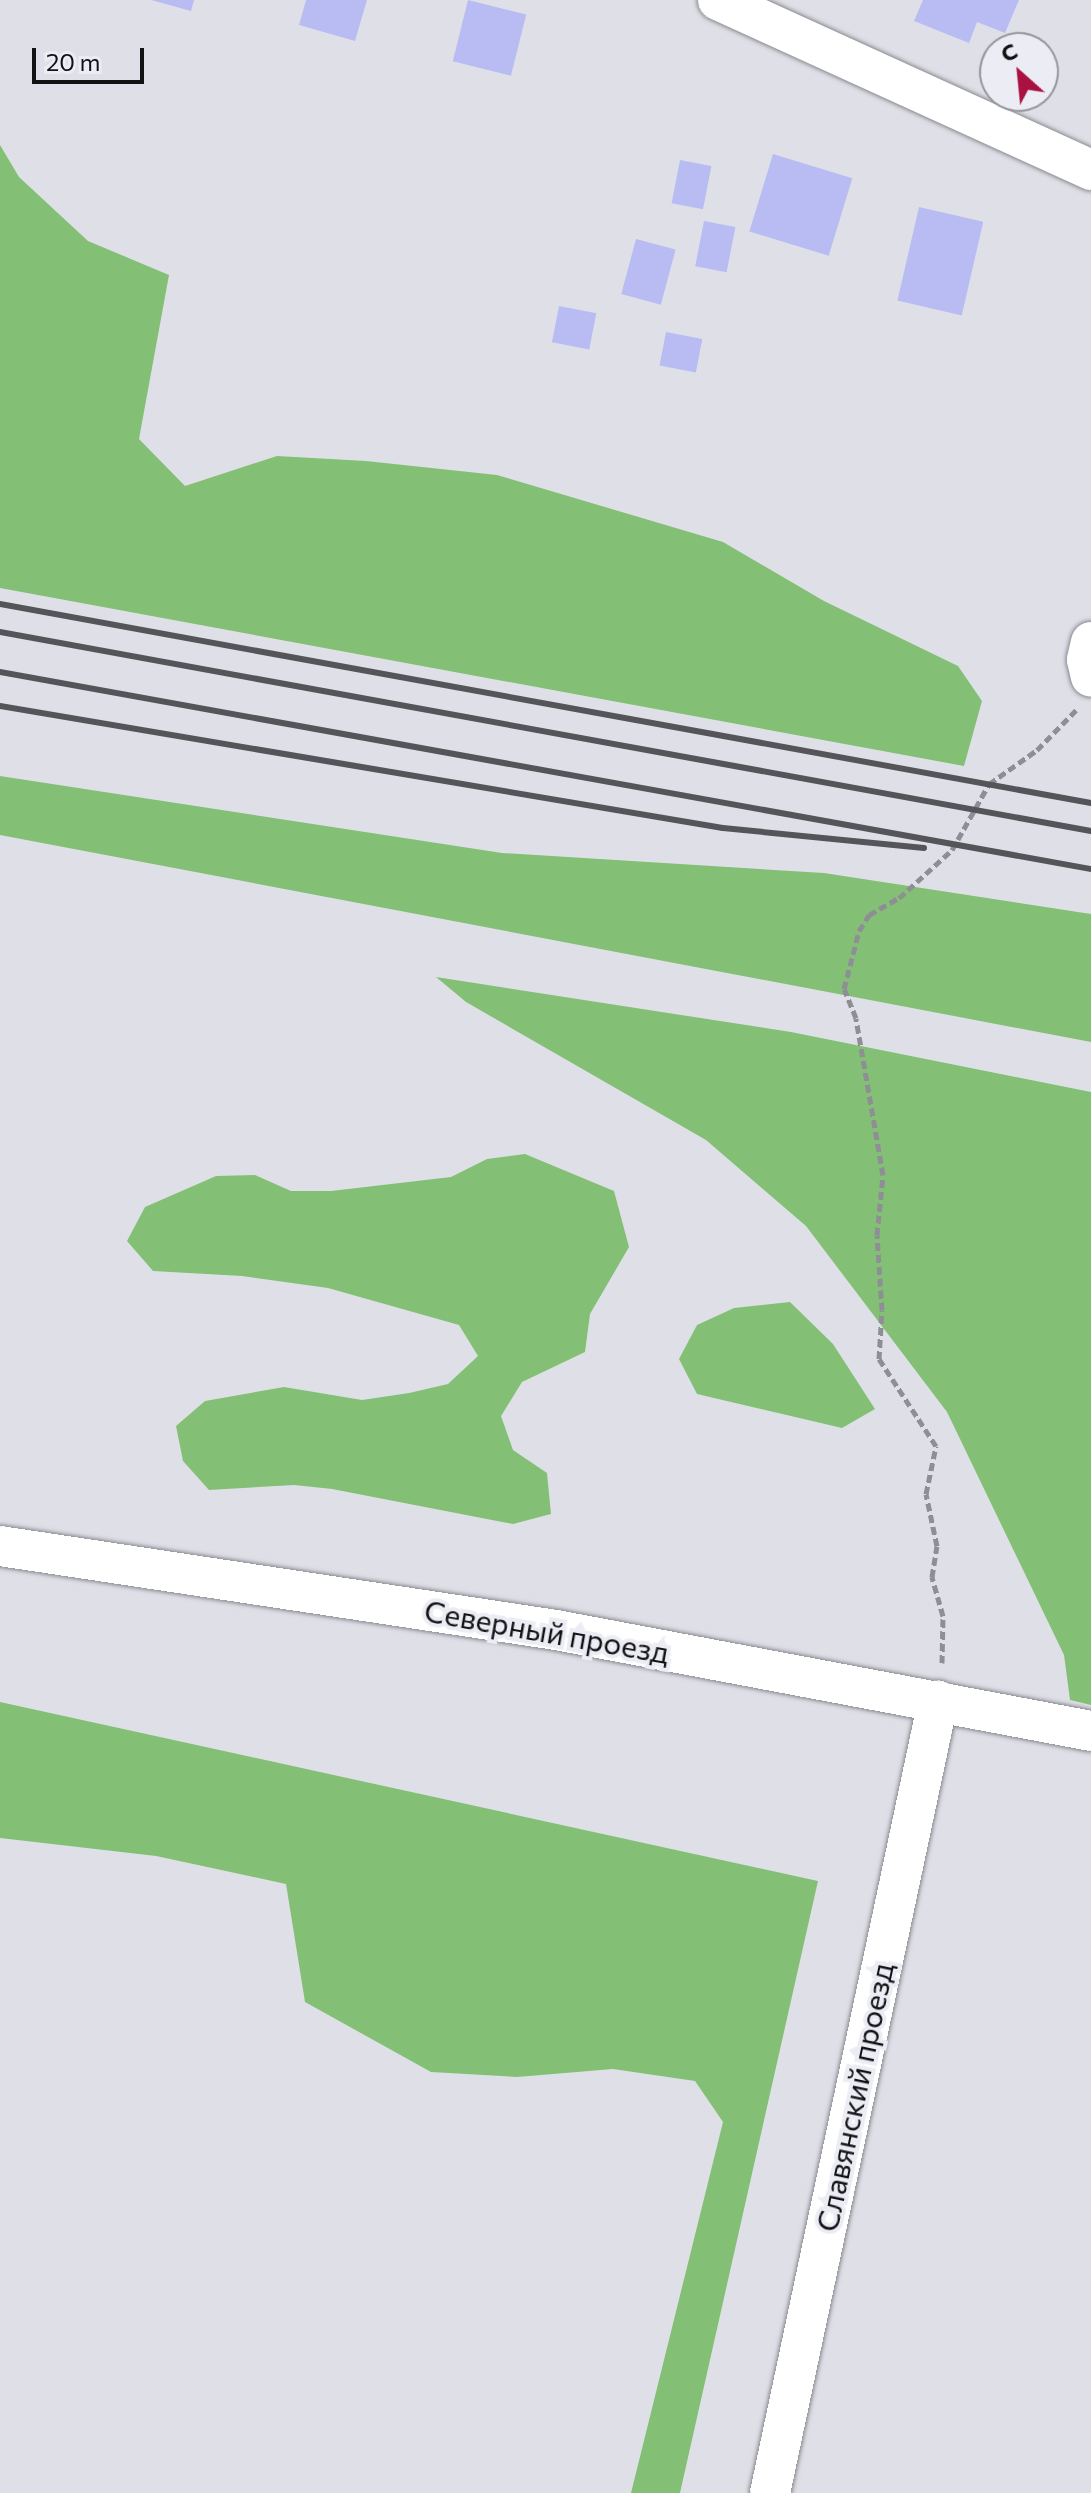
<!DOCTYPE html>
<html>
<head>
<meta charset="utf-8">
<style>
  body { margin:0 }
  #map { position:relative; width:1091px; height:2493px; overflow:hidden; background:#dfe0e7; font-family:Commissioner,sans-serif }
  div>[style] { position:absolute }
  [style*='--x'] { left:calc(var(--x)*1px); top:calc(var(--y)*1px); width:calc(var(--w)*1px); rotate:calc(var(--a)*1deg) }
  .green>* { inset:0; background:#83c076 }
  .building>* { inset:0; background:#b8bcf2; transform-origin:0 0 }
  .path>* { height:5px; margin-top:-2.5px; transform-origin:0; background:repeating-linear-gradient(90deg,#8e8f94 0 8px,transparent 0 12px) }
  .roads { filter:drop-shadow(0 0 2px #898a90) drop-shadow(0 0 2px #898a90) }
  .minor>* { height:40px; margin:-20px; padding:0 20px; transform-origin:20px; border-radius:20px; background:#fff }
  .rail>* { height:6px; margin:-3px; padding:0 3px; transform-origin:3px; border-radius:3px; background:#545459 }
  span { translate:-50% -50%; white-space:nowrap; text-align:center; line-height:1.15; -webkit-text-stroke:8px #ecedf4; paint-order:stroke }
  .street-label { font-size:30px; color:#121215 }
  .north { position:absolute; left:979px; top:32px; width:80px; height:80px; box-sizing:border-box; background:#ecedf4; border:2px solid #95959b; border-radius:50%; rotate:333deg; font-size:22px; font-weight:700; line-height:32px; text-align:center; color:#121215 }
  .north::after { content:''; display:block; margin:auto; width:28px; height:36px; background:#a91240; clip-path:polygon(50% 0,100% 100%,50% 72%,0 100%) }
  .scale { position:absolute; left:32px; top:48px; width:112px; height:36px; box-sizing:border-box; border:4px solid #121215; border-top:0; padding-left:10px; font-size:24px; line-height:28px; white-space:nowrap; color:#121215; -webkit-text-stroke:6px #ecedf4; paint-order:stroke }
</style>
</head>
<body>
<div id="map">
  <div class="green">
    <i style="clip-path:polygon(0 145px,19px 177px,88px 241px,169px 275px,139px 439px,185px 486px,277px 456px,366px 461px,497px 475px,723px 542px,824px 601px,958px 666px,982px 701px,964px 766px,0 588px)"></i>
    <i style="clip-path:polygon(0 776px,502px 853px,824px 873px,1091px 914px,1091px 1042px,0 835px)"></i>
    <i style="clip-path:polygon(436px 977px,791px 1032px,1091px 1092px,1091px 1705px,1070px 1700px,1064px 1655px,947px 1412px,806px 1226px,706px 1140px,466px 1002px)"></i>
    <i style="clip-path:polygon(525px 1154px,614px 1191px,629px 1247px,590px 1314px,585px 1352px,522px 1382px,501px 1416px,513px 1450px,547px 1473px,551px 1514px,513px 1524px,332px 1489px,294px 1485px,209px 1490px,183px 1461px,176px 1426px,205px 1401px,284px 1387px,362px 1400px,409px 1393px,448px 1384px,478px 1356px,459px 1325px,328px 1288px,242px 1276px,153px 1271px,127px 1241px,145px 1207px,216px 1176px,255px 1175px,291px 1191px,331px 1191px,451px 1177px,487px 1159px)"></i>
    <i style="clip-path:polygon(790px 1302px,833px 1344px,875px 1409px,842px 1428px,697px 1394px,679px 1359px,697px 1325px,734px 1308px)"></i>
    <i style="clip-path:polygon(0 1702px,818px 1881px,680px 2493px,631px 2493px,723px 2122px,695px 2081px,613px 2069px,517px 2077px,431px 2072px,305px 2002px,286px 1884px,156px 1856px,0 1838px)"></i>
  </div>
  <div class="building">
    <i style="clip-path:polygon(151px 0,194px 0,191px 11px)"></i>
    <i style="clip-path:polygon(306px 0,367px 0,355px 41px,299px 25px)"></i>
    <i style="left:468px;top:0;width:60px;height:63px;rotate:14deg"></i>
    <i style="clip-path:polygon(923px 0,1019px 0,1005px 33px,977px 22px,969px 43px,914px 21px)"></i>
    <i style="left:773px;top:154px;width:83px;height:81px;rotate:17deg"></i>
    <i style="left:680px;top:160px;width:32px;height:44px;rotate:11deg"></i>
    <i style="left:919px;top:207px;width:66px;height:96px;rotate:13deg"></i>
    <i style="left:704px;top:221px;width:32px;height:46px;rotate:11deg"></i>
    <i style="left:636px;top:239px;width:41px;height:57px;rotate:15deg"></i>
    <i style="left:559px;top:306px;width:38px;height:37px;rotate:11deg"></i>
    <i style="left:666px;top:332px;width:37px;height:34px;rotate:11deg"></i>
  </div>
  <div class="path">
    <i style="--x:942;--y:1663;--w:47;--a:-88.8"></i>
    <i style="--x:943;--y:1616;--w:41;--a:-105.8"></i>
    <i style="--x:932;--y:1577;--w:31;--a:-81"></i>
    <i style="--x:937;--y:1546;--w:53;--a:-101.9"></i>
    <i style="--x:926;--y:1494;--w:49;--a:-78.2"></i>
    <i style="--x:936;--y:1446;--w:104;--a:-123.2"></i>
    <i style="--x:879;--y:1359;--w:49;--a:-86.5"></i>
    <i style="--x:882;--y:1310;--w:75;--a:-93.8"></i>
    <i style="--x:877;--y:1235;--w:60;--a:-84.3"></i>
    <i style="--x:883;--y:1175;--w:159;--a:-99.8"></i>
    <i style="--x:856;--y:1018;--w:31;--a:-112"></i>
    <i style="--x:844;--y:989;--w:60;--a:-75.5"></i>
    <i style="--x:859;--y:931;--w:19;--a:-58"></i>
    <i style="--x:869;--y:915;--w:34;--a:-30"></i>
    <i style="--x:899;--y:898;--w:72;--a:-42.2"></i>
    <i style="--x:952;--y:850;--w:76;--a:-60.7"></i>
    <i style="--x:989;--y:784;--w:59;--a:-35.3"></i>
    <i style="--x:1037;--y:750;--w:56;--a:-45.7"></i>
  </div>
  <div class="roads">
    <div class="minor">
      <i style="--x:718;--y:0;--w:410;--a:24.5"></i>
      <i style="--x:1091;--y:642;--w:18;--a:103"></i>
      <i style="--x:1087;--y:660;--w:17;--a:77"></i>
      <i style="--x:0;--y:1546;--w:562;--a:8.59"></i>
      <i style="--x:556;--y:1630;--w:544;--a:10.69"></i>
      <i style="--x:770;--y:2493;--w:810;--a:-78.02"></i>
    </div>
  </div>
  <div class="rail">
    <i style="--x:0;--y:604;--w:1109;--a:10.34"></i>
    <i style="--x:0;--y:632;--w:1109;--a:10.34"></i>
    <i style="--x:0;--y:672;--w:1109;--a:10.24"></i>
    <i style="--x:0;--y:706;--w:733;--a:9.58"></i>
    <i style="--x:723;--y:828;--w:202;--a:5.7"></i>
  </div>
  <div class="street-label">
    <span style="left:547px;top:1631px;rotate:10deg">Северный проезд</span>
    <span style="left:854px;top:2097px;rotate:-78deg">Славянский проезд</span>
  </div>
  <div class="north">С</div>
  <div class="scale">20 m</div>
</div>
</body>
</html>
